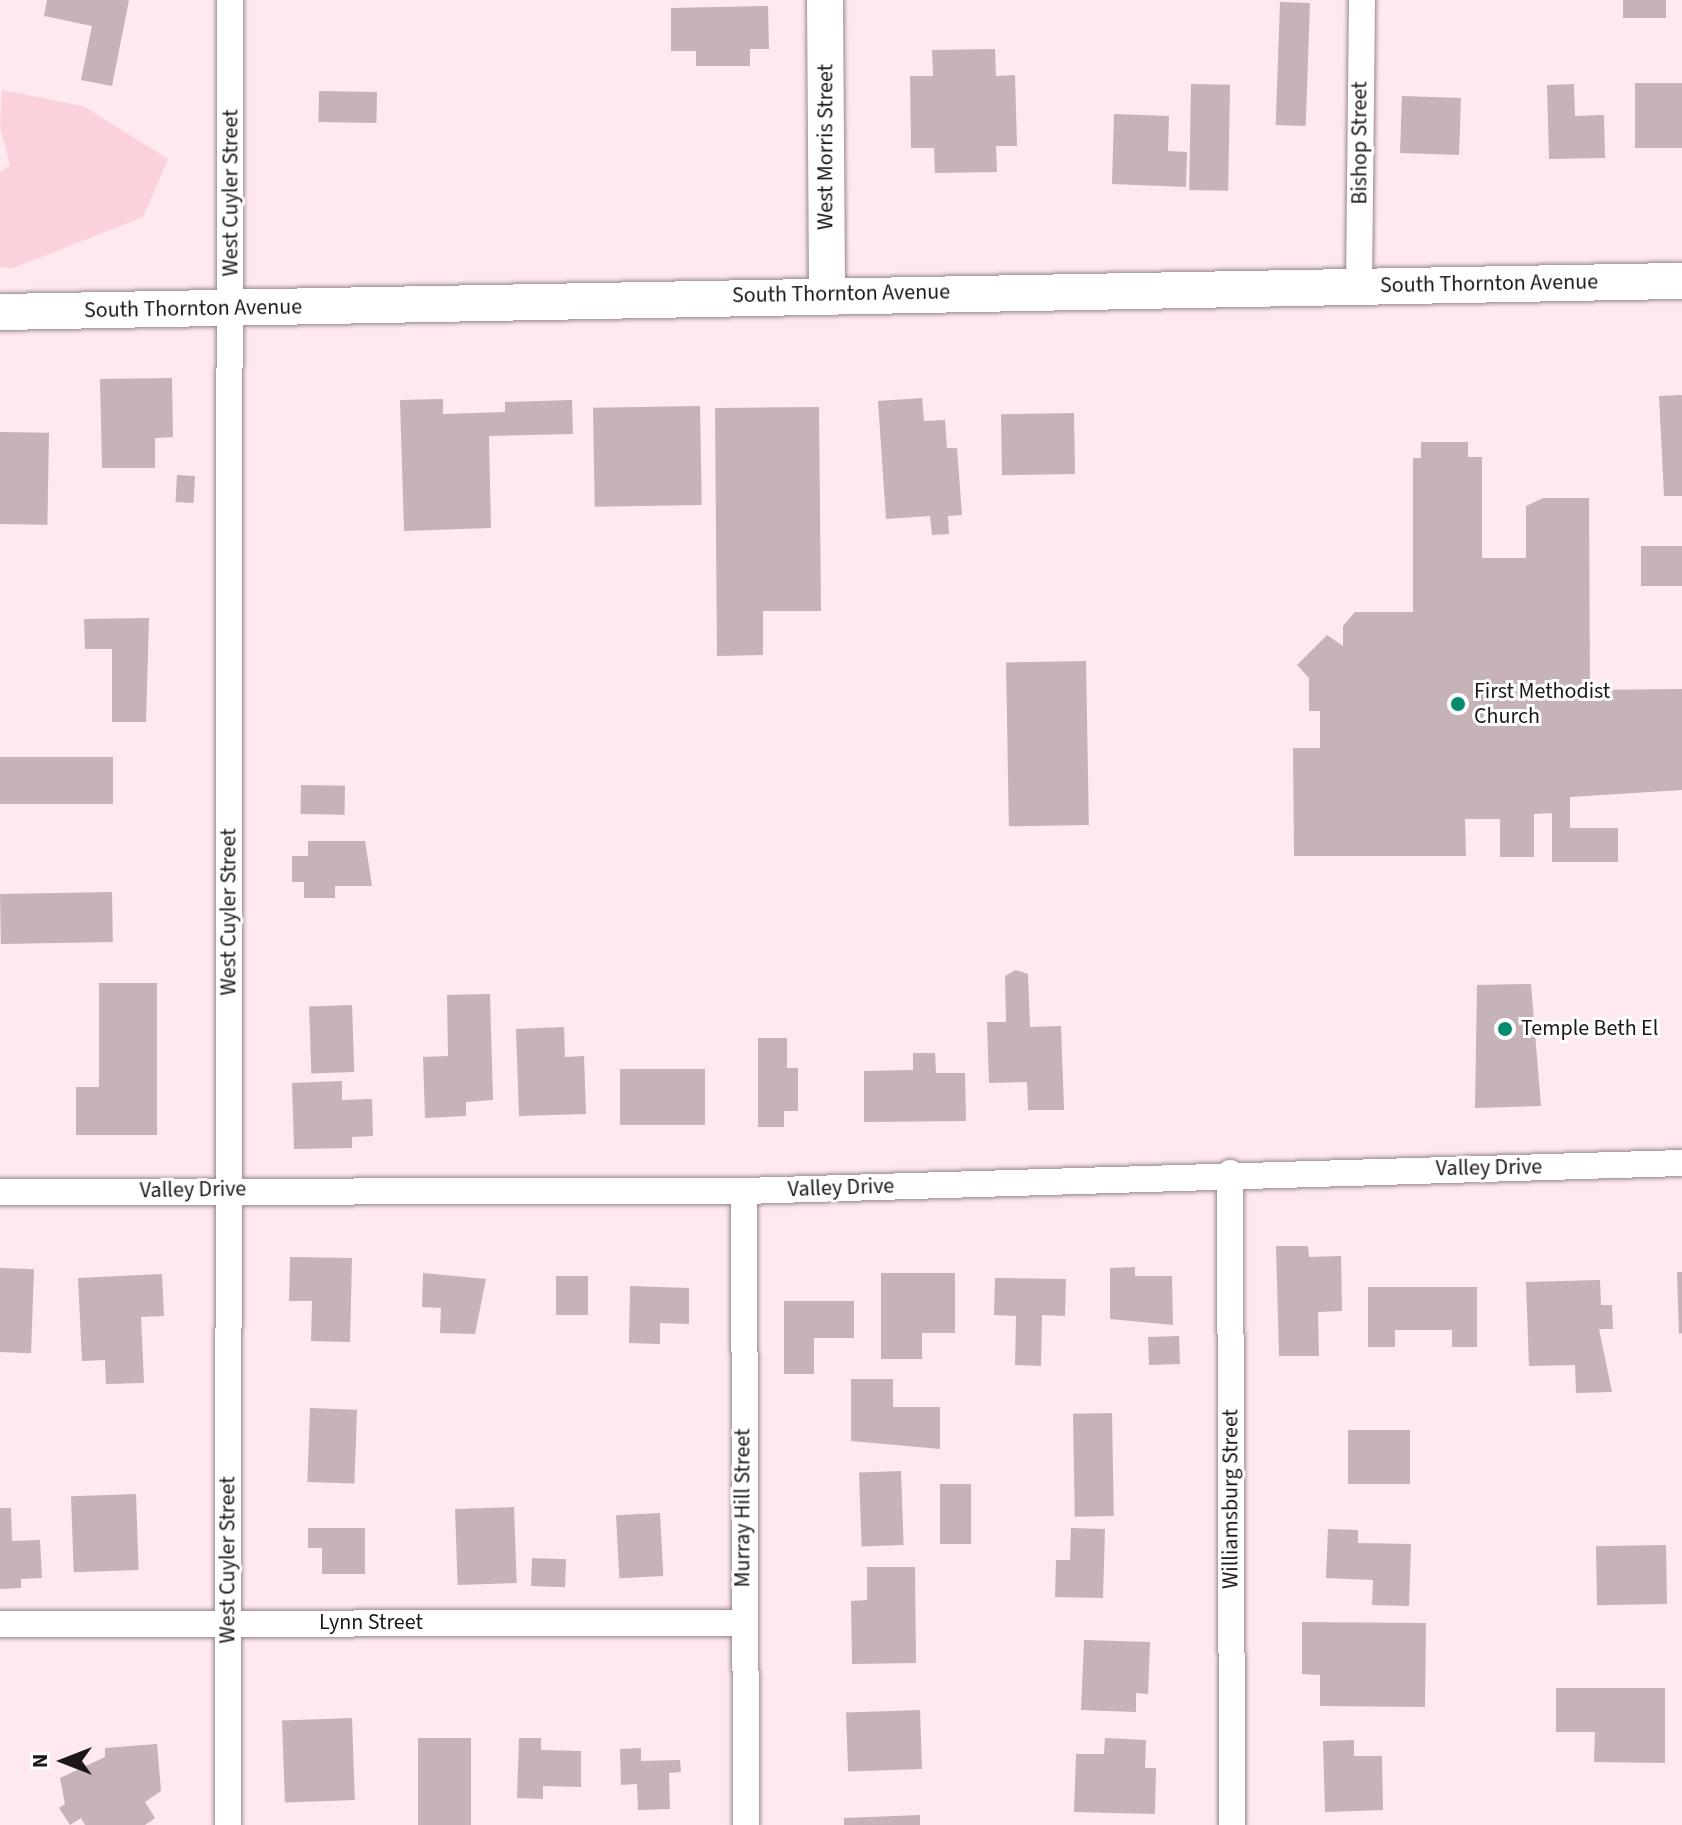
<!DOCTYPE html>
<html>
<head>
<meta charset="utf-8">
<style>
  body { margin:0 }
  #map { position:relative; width:1682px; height:1825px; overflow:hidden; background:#fde9ee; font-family:"Source Sans 3",sans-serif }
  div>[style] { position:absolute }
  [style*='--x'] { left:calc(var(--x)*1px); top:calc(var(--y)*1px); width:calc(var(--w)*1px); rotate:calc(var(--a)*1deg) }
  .green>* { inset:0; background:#fbd1db }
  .building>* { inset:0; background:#c5b3b7; transform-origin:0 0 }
  .roads { filter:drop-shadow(0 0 2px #98868a) drop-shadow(0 0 2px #98868a) }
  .minor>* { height:26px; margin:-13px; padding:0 13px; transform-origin:13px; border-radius:13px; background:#fff }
  .secondary>* { height:36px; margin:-18px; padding:0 18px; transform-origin:18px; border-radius:18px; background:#fff }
  .dots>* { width:22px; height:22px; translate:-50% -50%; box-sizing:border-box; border:4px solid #fff; border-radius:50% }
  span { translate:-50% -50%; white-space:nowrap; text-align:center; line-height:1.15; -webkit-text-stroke:6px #fff; paint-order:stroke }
  .street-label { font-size:22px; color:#1c1617 }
  .poi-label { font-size:22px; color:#1c1617 }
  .left { translate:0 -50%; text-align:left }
  .north { position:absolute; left:24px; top:1721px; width:80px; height:80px; -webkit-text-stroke:6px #fff; paint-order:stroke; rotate:270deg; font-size:22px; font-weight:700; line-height:32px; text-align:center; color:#1c1617 }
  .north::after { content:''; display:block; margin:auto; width:28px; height:36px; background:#1c1617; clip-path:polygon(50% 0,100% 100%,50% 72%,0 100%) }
</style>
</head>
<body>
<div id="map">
  <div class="green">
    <i style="clip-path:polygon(2px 90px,83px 106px,168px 159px,143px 217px,13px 268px,0 267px,0 172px,10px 165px,0 127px)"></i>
  </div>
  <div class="building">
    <i style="clip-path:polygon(47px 0,129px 0,112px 86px,81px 80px,92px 26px,44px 16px)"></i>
    <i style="left:1623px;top:0;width:43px;height:18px"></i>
    <i style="left:1280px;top:2px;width:30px;height:123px;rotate:2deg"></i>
    <i style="clip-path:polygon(768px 6px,769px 49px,750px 49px,750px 66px,696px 66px,696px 51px,671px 51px,671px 8px)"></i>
    <i style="clip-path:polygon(995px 49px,996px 76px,1015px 75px,1017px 146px,996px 146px,997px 172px,935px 173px,934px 148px,911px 148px,910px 76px,933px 76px,932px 50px)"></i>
    <i style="left:1682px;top:83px;width:65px;height:47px;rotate:90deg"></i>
    <i style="left:1191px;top:84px;width:39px;height:106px;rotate:1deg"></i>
    <i style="clip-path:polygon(1574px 84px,1575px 116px,1604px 115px,1605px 158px,1549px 159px,1547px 85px)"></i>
    <i style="left:319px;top:91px;width:58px;height:31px;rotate:1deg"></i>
    <i style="left:1402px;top:96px;width:59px;height:57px;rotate:2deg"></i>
    <i style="clip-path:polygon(1114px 114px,1169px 116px,1168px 151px,1187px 152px,1186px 187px,1112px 184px)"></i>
    <i style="clip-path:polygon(172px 378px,173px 437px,155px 438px,155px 468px,102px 468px,100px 379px)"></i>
    <i style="clip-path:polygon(1682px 395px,1682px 496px,1664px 496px,1659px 396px)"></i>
    <i style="clip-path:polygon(922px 398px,924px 421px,945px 420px,947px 448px,957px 448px,962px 515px,948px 516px,949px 534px,932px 535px,930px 516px,886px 519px,878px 401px)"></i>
    <i style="clip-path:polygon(443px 399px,443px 414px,505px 412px,505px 402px,572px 400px,573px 434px,489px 436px,491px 528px,404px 531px,400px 400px)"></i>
    <i style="left:700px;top:406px;width:99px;height:107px;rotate:89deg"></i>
    <i style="clip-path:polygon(819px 407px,821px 611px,763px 611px,763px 655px,717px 656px,715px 408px)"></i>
    <i style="left:1074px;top:413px;width:61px;height:73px;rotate:89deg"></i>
    <i style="left:0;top:432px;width:49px;height:92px;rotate:1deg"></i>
    <i style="clip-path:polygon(1421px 442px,1468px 442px,1468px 457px,1482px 457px,1482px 558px,1526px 558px,1526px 506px,1543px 498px,1589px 498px,1590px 690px,1682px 689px,1682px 790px,1570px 797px,1570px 828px,1618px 828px,1618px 862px,1552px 862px,1552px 813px,1534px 814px,1534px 857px,1500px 857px,1500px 819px,1465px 819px,1466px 856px,1294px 856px,1293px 748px,1320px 748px,1320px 711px,1309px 711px,1309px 678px,1297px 665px,1327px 635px,1343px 646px,1343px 626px,1355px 612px,1413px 612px,1413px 458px,1421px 458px)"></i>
    <i style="left:177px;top:475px;width:18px;height:27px;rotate:3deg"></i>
    <i style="left:1641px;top:546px;width:41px;height:40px"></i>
    <i style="clip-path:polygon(149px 618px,146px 722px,112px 722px,112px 649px,85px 649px,84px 619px)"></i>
    <i style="left:1086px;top:661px;width:164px;height:80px;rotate:89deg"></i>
    <i style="left:0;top:757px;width:113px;height:47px"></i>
    <i style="left:301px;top:785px;width:44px;height:29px;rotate:1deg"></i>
    <i style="clip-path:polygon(308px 841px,365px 841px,372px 886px,335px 886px,335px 898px,304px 898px,304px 882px,292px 882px,292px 856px,308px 856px)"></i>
    <i style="left:112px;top:892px;width:50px;height:112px;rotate:89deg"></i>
    <i style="clip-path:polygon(1016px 970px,1028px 974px,1030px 1027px,1061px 1026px,1064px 1110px,1028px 1110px,1027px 1082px,989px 1083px,987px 1022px,1006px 1022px,1005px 976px)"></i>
    <i style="clip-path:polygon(99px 983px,157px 983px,157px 1135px,76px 1135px,76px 1087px,99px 1087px)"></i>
    <i style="clip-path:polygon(1531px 984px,1541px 1106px,1475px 1108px,1477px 985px)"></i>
    <i style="clip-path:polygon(490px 994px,493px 1100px,466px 1102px,466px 1116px,425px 1118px,423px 1057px,448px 1056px,447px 995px)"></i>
    <i style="left:352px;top:1005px;width:67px;height:43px;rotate:88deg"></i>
    <i style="clip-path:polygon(564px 1027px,565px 1057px,584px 1056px,586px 1114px,519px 1116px,516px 1029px)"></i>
    <i style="clip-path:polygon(758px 1038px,787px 1038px,787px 1068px,798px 1068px,798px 1111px,784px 1111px,784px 1127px,758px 1127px)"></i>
    <i style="clip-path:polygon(913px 1053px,935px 1053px,936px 1073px,965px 1073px,966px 1121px,864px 1122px,864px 1071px,913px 1070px)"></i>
    <i style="left:705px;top:1069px;width:56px;height:85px;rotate:90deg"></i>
    <i style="clip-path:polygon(342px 1081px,342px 1100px,372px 1099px,373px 1136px,352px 1137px,352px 1148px,294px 1149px,292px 1083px)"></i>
    <i style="clip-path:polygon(1276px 1246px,1308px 1246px,1309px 1257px,1341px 1256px,1342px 1311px,1318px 1312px,1319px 1356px,1279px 1356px)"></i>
    <i style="clip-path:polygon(290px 1257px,352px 1258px,350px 1342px,311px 1341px,312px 1301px,289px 1301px)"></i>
    <i style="clip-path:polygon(1135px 1267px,1135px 1276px,1172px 1276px,1173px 1325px,1110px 1319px,1110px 1268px)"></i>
    <i style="left:0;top:1268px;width:34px;height:84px;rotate:2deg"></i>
    <i style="clip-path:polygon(1677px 1272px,1682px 1272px,1682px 1333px,1679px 1334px)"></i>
    <i style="clip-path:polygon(423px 1273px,486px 1279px,475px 1334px,440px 1333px,441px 1308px,422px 1307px)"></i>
    <i style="clip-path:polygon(881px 1273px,955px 1273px,955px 1333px,922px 1333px,922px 1359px,881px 1359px)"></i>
    <i style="clip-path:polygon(162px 1274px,164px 1316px,141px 1317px,144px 1383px,106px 1384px,105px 1360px,82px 1361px,78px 1278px)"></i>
    <i style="left:556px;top:1276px;width:32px;height:39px"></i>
    <i style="clip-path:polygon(995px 1278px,1066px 1279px,1065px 1316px,1042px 1315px,1041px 1366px,1015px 1365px,1016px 1316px,994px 1315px)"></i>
    <i style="clip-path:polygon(1600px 1280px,1601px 1305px,1612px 1305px,1613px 1329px,1599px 1329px,1612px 1392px,1576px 1393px,1575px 1365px,1529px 1366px,1526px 1282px)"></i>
    <i style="clip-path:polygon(630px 1286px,689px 1288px,689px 1324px,660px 1323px,660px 1344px,629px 1343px)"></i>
    <i style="clip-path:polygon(1368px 1287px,1477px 1287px,1477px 1347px,1452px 1347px,1452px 1330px,1395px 1330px,1395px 1347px,1368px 1347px)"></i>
    <i style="clip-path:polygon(784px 1301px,854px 1301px,854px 1338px,814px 1338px,814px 1374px,784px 1374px)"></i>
    <i style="left:1179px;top:1336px;width:28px;height:31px;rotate:88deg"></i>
    <i style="clip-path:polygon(851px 1379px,893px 1379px,893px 1407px,940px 1407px,940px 1449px,851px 1441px)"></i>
    <i style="left:310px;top:1408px;width:47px;height:74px;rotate:2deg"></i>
    <i style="left:1112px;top:1413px;width:103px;height:39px;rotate:89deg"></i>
    <i style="left:1348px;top:1430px;width:62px;height:54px"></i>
    <i style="left:901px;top:1471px;width:74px;height:42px;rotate:88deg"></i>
    <i style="left:940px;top:1484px;width:31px;height:60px"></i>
    <i style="left:136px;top:1494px;width:76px;height:65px;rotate:88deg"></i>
    <i style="left:514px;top:1507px;width:76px;height:59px;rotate:88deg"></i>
    <i style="clip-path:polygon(0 1508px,11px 1508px,12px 1541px,40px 1540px,42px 1578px,21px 1579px,21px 1588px,0 1589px)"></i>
    <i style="left:660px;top:1513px;width:63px;height:44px;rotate:87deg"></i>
    <i style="clip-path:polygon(308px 1528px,365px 1528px,365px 1574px,322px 1574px,322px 1548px,308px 1548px)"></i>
    <i style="clip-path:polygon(1071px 1528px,1105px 1529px,1103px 1598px,1055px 1597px,1056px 1560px,1070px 1560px)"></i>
    <i style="clip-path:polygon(1328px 1529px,1358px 1530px,1358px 1543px,1411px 1544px,1409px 1606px,1372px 1605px,1373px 1580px,1326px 1578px)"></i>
    <i style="left:1666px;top:1545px;width:59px;height:70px;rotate:89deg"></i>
    <i style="left:532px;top:1558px;width:34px;height:28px;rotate:2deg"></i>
    <i style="clip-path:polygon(867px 1567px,915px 1567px,916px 1663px,852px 1664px,851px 1601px,867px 1600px)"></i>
    <i style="clip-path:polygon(1302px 1622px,1426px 1623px,1425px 1707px,1320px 1706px,1320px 1675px,1302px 1674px)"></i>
    <i style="clip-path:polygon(1084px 1640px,1150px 1642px,1148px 1694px,1136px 1693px,1136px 1712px,1081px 1710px)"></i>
    <i style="clip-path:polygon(1556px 1688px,1665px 1688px,1665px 1763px,1594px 1762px,1595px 1732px,1556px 1732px)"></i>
    <i style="left:920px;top:1710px;width:59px;height:74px;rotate:88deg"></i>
    <i style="left:352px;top:1718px;width:82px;height:70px;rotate:88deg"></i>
    <i style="left:418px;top:1738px;width:53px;height:87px"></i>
    <i style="clip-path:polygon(519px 1738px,541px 1738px,541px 1750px,581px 1751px,581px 1787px,543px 1786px,543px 1799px,517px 1798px)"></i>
    <i style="clip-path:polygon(1105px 1738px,1146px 1740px,1145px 1768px,1156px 1768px,1155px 1814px,1074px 1812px,1076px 1754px,1104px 1754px)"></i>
    <i style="clip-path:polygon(1354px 1740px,1354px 1756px,1382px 1756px,1383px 1810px,1325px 1812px,1323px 1741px)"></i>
    <i style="clip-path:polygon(157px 1744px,161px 1791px,145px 1802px,155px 1818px,145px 1825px,85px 1825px,81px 1818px,70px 1825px,59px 1808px,65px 1804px,60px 1778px,105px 1757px,105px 1748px)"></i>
    <i style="clip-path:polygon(641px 1748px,641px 1761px,680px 1760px,681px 1772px,669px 1773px,670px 1809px,638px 1810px,637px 1784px,621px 1785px,620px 1749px)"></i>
    <i style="clip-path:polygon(920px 1815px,920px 1825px,844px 1825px,844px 1818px)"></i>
  </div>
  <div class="roads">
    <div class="minor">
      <i style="--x:1359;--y:285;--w:285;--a:-89.4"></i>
      <i style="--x:1230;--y:1173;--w:652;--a:89.82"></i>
      <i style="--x:744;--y:1191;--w:634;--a:89.82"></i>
      <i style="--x:0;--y:1192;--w:744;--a:-0.08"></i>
      <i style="--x:744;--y:1191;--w:938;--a:-1.71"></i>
      <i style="--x:0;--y:1624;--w:743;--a:-0.08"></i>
      <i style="--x:228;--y:1825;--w:1825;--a:-89.94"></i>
    </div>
    <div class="secondary">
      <i style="--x:825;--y:0;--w:294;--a:89.6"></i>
      <i style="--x:0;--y:312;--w:1682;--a:-1.06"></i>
    </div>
  </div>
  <div class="dots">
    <i style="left:1458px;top:704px;background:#078a6e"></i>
    <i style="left:1505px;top:1029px;background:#078a6e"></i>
  </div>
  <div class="street-label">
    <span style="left:1360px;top:143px;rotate:-90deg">Bishop Street</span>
    <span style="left:826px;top:147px;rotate:-90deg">West Morris Street</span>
    <span style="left:231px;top:193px;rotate:-90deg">West Cuyler Street</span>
    <span style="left:1489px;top:284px;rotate:-1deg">South Thornton Avenue</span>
    <span style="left:841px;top:294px;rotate:-1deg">South Thornton Avenue</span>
    <span style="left:193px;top:309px;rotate:-1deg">South Thornton Avenue</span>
    <span style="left:229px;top:912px;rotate:-90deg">West Cuyler Street</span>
    <span style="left:1489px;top:1168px;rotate:-1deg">Valley Drive</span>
    <span style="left:841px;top:1188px;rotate:-2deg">Valley Drive</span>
    <span style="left:193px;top:1190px;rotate:-1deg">Valley Drive</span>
    <span style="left:1231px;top:1499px;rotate:-90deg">Williamsburg Street</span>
    <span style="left:743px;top:1508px;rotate:-90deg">Murray Hill Street</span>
    <span style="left:228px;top:1560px;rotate:-90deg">West Cuyler Street</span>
    <span style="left:371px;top:1623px">Lynn Street</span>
  </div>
  <div class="poi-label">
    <span class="left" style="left:1474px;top:704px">First Methodist<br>Church</span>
    <span class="left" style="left:1521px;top:1029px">Temple Beth El</span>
  </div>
  <div class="north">N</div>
</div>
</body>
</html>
